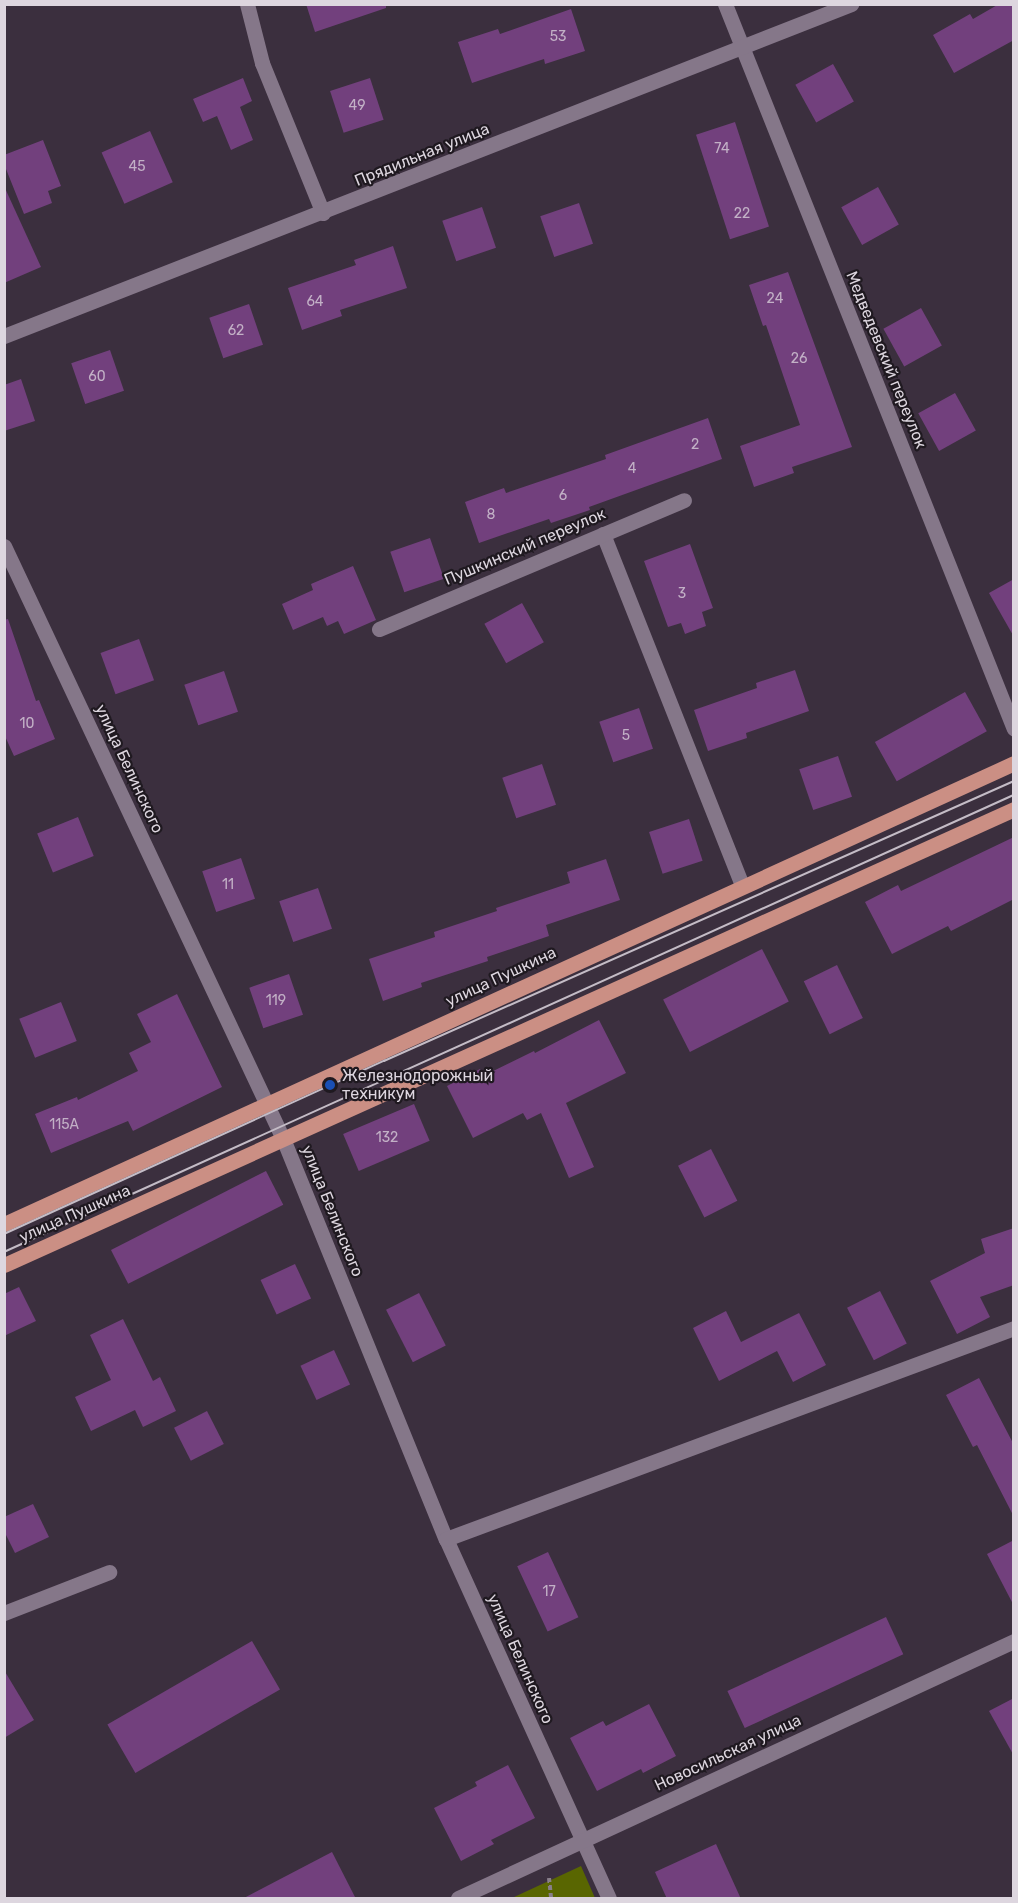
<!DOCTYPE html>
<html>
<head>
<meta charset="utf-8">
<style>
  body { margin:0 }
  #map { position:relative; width:1018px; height:1903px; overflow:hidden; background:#3b2f3e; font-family:Rubik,sans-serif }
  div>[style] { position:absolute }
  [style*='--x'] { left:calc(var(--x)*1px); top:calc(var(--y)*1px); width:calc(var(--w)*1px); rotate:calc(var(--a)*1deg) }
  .forest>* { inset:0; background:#596601 }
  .building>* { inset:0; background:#72407d; transform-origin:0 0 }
  .path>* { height:4px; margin-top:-2px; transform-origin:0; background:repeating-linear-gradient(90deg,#897f8b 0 4.5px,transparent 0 7.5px) }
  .minor>* { height:15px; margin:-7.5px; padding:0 7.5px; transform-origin:7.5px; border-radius:7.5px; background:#857789 }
  .major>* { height:15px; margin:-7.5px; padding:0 7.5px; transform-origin:7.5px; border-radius:7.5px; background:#cb8f84 }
  .tram>* { height:1.5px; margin:-0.75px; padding:0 0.75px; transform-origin:0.75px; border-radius:0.75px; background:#c4bcc6 }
  .dots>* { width:16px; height:16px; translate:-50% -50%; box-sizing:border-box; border:3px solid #1f1920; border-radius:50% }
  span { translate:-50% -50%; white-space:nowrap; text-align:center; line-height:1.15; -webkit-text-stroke:4.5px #1f1920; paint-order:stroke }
  .number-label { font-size:14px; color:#c2b0c6 }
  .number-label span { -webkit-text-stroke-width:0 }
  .street-label { font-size:16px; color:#ddd6df }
  .poi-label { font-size:16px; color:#ddd6df }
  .left { translate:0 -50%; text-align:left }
  .frame { position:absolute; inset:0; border:6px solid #ddd6df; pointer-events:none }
</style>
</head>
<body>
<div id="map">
  <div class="forest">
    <i style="clip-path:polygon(581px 1866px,595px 1898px,512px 1898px)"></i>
  </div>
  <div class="building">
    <i style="clip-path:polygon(306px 4px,386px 4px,386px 8px,315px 32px)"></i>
    <i style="clip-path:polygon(999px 4px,1014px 4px,1014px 40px,954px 73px,933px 35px,970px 14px,973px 19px)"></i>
    <i style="clip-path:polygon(571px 9px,585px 51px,545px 64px,544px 59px,472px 83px,458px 42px,498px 29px,500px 34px)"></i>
    <i style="left:833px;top:64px;width:43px;height:43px;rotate:61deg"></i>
    <i style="clip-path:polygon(243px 78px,252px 101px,240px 107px,253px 140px,231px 150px,217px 116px,203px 122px,193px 99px)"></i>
    <i style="left:370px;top:78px;width:44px;height:42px;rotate:72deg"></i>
    <i style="left:735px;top:122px;width:110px;height:41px;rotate:72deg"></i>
    <i style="left:150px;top:131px;width:56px;height:53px;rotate:66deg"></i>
    <i style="clip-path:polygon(43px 140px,61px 186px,48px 191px,52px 203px,24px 214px,4px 164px,4px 155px)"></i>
    <i style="clip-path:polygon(4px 186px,41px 267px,4px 283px)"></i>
    <i style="left:878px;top:187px;width:43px;height:42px;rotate:61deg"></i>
    <i style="left:579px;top:203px;width:43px;height:41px;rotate:71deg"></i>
    <i style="left:482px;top:207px;width:43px;height:42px;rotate:71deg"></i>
    <i style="clip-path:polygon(393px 246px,407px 288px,340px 310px,342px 316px,302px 330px,288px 288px,356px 265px,354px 260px)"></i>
    <i style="clip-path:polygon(788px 272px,852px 447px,792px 467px,794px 473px,754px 487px,740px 446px,800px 425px,766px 325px,763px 326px,749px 285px)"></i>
    <i style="left:249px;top:304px;width:43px;height:42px;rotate:71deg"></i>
    <i style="left:921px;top:308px;width:43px;height:43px;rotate:61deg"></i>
    <i style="left:110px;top:350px;width:43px;height:41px;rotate:71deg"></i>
    <i style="clip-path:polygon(21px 379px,35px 421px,4px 431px,4px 385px)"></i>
    <i style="left:955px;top:393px;width:43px;height:42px;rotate:61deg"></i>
    <i style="clip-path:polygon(708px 418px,722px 459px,589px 507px,590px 510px,551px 523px,549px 519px,479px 543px,465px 502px,504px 488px,506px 493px,606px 459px,605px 455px)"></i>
    <i style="left:430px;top:538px;width:43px;height:42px;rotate:71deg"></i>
    <i style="clip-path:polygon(690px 544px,713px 608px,702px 612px,706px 626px,685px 634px,681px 623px,668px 627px,644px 561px)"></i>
    <i style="clip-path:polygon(353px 566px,376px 620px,344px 634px,338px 621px,327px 626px,323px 617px,293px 630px,282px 604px,313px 590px,311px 584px)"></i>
    <i style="clip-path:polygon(1014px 579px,1014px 637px,989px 593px)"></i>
    <i style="left:522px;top:603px;width:45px;height:43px;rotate:61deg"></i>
    <i style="clip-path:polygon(8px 619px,36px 701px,39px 700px,55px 739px,14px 756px,4px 734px,4px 620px)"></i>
    <i style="left:139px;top:639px;width:44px;height:41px;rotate:70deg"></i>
    <i style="clip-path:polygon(795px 670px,809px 711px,746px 733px,747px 738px,708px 751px,694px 710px,757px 688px,756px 683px)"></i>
    <i style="left:224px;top:671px;width:43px;height:42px;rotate:71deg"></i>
    <i style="left:965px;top:692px;width:45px;height:103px;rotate:61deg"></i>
    <i style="left:639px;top:708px;width:43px;height:42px;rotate:71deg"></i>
    <i style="left:838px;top:756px;width:43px;height:41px;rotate:71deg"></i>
    <i style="left:542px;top:764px;width:43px;height:42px;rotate:71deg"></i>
    <i style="left:78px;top:817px;width:42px;height:44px;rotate:68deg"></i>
    <i style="left:689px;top:819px;width:44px;height:42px;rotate:72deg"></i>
    <i style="clip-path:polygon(1014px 837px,1014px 899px,951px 931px,948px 926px,892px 954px,865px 902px,898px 885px,901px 891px)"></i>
    <i style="left:241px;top:858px;width:43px;height:41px;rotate:71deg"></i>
    <i style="clip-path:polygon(606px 859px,620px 900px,546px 925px,549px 936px,487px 957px,488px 961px,421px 983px,422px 987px,383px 1001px,369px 959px,435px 937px,434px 932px,497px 911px,496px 908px,570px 883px,567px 872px)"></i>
    <i style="left:318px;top:888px;width:43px;height:41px;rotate:71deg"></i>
    <i style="left:762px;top:949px;width:59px;height:111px;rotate:63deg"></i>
    <i style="left:837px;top:965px;width:59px;height:37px;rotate:64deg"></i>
    <i style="left:289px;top:974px;width:43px;height:42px;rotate:71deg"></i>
    <i style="clip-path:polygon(177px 994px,222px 1087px,133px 1131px,128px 1121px,51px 1153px,35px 1114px,77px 1097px,78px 1100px,138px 1071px,129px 1053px,151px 1042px,137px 1014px)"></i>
    <i style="left:61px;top:1002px;width:42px;height:45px;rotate:68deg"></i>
    <i style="clip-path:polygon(599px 1020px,626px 1073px,566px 1103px,594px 1167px,569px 1178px,541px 1113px,527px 1120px,523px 1113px,473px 1138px,447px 1086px,480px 1069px,483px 1076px,534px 1051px,535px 1053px)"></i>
    <i style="left:414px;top:1104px;width:40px;height:77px;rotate:67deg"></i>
    <i style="left:711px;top:1149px;width:58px;height:37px;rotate:63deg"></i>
    <i style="left:266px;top:1171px;width:38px;height:174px;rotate:63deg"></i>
    <i style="clip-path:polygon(1014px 1228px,1014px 1285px,980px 1297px,990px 1317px,957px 1334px,930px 1281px,985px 1253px,981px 1239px)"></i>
    <i style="left:295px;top:1264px;width:38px;height:38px;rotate:65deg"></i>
    <i style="clip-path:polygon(19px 1287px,36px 1321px,4px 1336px,4px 1294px)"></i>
    <i style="left:880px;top:1291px;width:59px;height:37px;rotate:63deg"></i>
    <i style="left:419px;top:1293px;width:59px;height:37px;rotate:63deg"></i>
    <i style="clip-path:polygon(726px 1311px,741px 1342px,799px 1313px,826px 1365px,793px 1382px,777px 1351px,719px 1381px,693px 1328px)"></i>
    <i style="clip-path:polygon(123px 1319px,153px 1381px,160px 1377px,176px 1411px,143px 1427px,135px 1410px,91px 1431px,75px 1397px,111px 1380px,90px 1335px)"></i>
    <i style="left:334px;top:1350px;width:38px;height:37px;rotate:65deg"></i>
    <i style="clip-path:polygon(979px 1378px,1014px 1445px,1014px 1517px,977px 1445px,973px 1447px,946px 1395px)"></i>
    <i style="left:207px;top:1411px;width:37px;height:37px;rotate:63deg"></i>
    <i style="clip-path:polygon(33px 1504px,49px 1537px,15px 1553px,4px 1531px,4px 1517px)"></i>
    <i style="clip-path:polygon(1014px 1540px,1014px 1606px,987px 1554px)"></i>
    <i style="left:548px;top:1552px;width:72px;height:34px;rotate:65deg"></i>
    <i style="left:886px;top:1617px;width:41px;height:175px;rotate:65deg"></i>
    <i style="left:252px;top:1641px;width:56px;height:167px;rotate:60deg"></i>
    <i style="clip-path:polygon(4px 1670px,34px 1720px,4px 1738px)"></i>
    <i style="clip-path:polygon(1014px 1698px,1014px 1756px,989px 1711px)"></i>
    <i style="clip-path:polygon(649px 1704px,676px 1756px,643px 1773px,641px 1769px,597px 1791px,570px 1738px,603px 1721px,606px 1726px)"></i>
    <i style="clip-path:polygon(508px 1765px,535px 1818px,491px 1840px,494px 1844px,461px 1861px,434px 1808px,477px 1786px,475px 1782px)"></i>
    <i style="clip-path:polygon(716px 1844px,741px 1899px,667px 1899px,655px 1872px)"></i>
    <i style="clip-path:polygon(332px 1852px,356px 1899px,242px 1899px)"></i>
  </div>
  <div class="path">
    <i style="--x:549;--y:1878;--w:20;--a:84"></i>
  </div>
  <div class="minor">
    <i style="--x:247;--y:4;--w:61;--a:75.7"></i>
    <i style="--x:262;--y:63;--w:162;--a:67.9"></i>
    <i style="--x:725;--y:4;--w:780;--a:68.27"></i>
    <i style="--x:4;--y:336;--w:910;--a:-21.4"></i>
    <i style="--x:603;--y:534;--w:378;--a:68.4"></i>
    <i style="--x:4;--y:546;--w:658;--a:64.8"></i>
    <i style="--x:284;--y:1141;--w:430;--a:67.9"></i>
    <i style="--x:446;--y:1539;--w:394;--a:65.6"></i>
    <i style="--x:379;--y:629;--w:331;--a:-22.9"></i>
    <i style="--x:446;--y:1539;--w:606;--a:-20.38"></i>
    <i style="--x:4;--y:1613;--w:113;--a:-21.3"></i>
    <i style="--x:458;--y:1898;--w:613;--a:-24.81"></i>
  </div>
  <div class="major">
    <i style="--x:4;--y:1224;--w:1110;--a:-24.53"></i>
    <i style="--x:4;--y:1265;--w:1108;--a:-24.3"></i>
  </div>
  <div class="tram">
    <i style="--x:4;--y:1234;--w:418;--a:-24.5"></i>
    <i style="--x:384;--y:1061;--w:689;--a:-23.96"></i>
    <i style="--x:4;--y:1252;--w:1109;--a:-24.35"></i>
  </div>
  <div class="dots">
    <i style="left:330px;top:1085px;background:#1a4fb4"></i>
  </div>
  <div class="number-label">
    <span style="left:558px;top:37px">53</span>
    <span style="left:357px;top:106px">49</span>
    <span style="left:722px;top:149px">74</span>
    <span style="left:137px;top:167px">45</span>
    <span style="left:742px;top:214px">22</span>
    <span style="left:775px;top:299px">24</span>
    <span style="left:315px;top:302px">64</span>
    <span style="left:236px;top:331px">62</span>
    <span style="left:799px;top:359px">26</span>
    <span style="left:97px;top:377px">60</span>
    <span style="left:695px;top:445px">2</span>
    <span style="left:632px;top:469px">4</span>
    <span style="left:563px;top:496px">6</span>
    <span style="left:491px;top:515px">8</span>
    <span style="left:682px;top:594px">3</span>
    <span style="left:27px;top:724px">10</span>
    <span style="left:626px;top:736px">5</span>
    <span style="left:228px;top:885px">11</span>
    <span style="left:276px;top:1001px">119</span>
    <span style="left:64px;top:1125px">115А</span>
    <span style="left:387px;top:1138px">132</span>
    <span style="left:549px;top:1592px">17</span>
  </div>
  <div class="street-label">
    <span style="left:422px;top:155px;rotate:-22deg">Прядильная улица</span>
    <span style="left:886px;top:360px;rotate:68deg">Медведевский переулок</span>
    <span style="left:525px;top:547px;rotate:-23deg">Пушкинский переулок</span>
    <span style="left:129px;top:769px;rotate:65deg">улица Белинского</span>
    <span style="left:501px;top:977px;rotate:-25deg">улица Пушкина</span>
    <span style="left:332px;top:1211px;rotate:68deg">улица Белинского</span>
    <span style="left:75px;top:1214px;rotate:-24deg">улица Пушкина</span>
    <span style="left:520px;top:1659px;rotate:66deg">улица Белинского</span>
    <span style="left:728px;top:1753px;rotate:-25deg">Новосильская улица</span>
  </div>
  <div class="poi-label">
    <span class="left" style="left:342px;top:1085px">Железнодорожный<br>техникум</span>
  </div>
  <div class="frame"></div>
</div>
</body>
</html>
